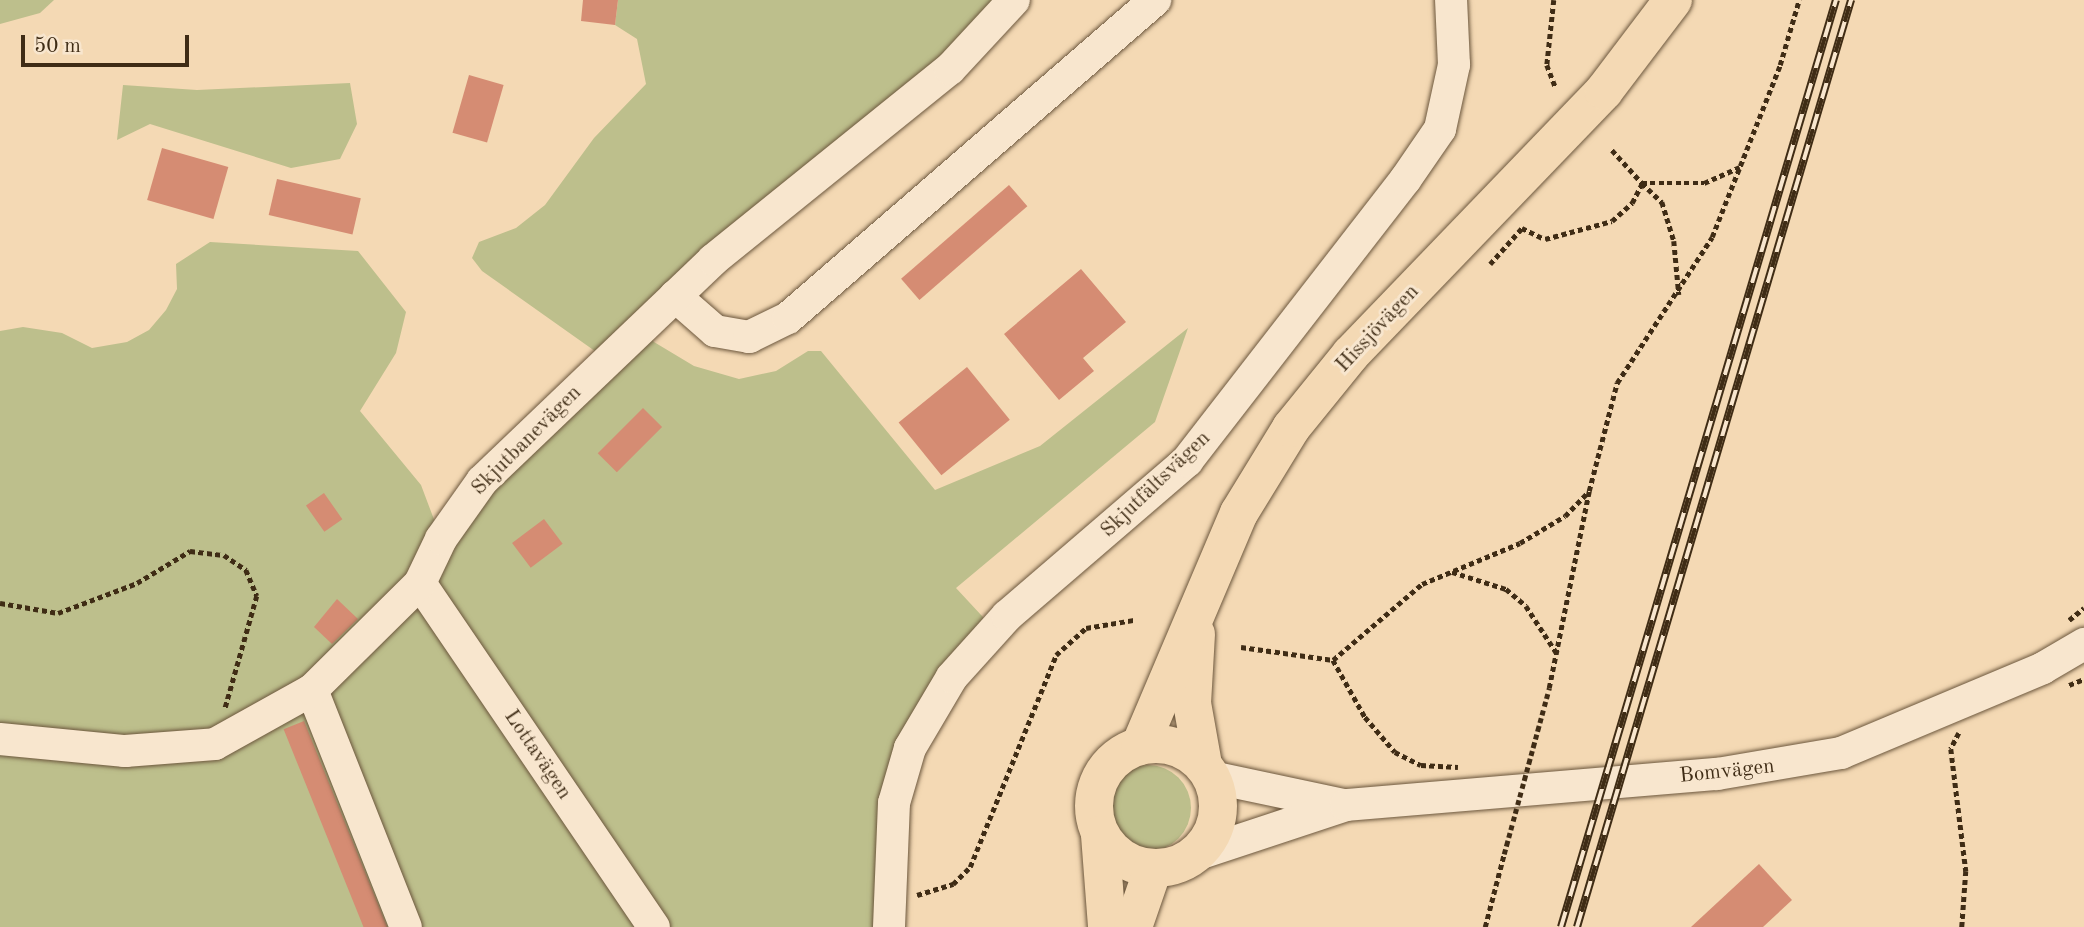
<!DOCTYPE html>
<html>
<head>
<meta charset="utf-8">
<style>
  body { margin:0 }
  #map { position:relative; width:2084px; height:927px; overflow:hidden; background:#f4d9b4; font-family:"Old Standard TT",serif }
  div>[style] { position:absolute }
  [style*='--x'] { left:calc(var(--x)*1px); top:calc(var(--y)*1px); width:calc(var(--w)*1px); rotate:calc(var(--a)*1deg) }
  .green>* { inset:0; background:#bdbf8c }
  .round { border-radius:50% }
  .building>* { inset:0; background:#d58c73; transform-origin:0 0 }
  .path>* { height:4.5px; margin-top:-2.25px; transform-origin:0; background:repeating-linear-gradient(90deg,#3f2c15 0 5px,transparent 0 8.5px) }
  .roads { filter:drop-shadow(0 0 2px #6c573d) drop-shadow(0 0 2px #6c573d) }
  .minor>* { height:32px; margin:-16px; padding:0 16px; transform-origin:16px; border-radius:16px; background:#f8e6ce }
  .major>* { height:38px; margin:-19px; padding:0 19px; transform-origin:19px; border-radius:19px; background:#f4d9b4 }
  .major>.ring { margin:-19px; padding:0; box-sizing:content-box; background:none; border:38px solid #f4d9b4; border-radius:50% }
  .rail>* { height:8px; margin-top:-4px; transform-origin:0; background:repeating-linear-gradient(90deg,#f8e6ce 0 16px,#3f2c15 0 32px); box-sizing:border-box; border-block:2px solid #3f2c15 }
  .path-bridge>* { height:4.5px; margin-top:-2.25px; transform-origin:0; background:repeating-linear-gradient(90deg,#3f2c15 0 5px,transparent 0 8.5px) }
  span { translate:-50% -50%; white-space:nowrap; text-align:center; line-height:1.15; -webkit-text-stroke:6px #f8e6ce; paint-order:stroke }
  .street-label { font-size:21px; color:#3f2c15 }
  .scale { position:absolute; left:21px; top:35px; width:168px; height:32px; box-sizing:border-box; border:4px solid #3f2c15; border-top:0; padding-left:9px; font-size:21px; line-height:24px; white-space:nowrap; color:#3f2c15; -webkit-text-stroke:5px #f8e6ce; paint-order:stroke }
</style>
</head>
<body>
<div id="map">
  <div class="green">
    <i style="clip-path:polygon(0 0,54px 0,40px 13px,0 24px)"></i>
    <i style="clip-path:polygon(618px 0,1014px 0,642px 327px,654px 342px,694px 366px,739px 379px,776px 371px,808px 351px,821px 351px,935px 490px,1040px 446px,1188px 328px,1155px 422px,956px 588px,995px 630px,910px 748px,889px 927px,0 927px,0 331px,23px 327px,62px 333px,92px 348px,127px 342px,149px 330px,166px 310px,177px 289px,176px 264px,210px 242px,358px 251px,406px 312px,396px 353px,360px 411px,421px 485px,441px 538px,616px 366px,482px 271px,472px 258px,479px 242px,516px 228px,545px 205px,594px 138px,646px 84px,637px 39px,615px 25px)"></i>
    <i style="clip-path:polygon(350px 83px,357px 124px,340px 159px,291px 168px,150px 124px,117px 140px,123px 85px,197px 90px)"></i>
    <i class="round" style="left:1105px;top:765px;width:86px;height:86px"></i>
  </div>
  <div class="building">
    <i style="clip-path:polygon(583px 0,618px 0,615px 25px,581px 21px)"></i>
    <i style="left:469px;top:75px;width:36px;height:60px;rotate:16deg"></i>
    <i style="left:162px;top:148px;width:69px;height:54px;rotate:16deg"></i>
    <i style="left:277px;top:179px;width:86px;height:37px;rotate:13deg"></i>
    <i style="left:1009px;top:185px;width:28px;height:143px;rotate:49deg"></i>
    <i style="clip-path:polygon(1081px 269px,1126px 322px,1083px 358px,1094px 371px,1059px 400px,1004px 334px)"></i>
    <i style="left:967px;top:367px;width:68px;height:88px;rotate:51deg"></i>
    <i style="left:643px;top:408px;width:27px;height:64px;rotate:45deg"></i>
    <i style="left:324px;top:493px;width:32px;height:22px;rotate:55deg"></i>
    <i style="left:544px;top:519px;width:31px;height:40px;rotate:53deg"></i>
    <i style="clip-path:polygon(337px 599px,358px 619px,332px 644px,314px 627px)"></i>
    <i style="left:304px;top:721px;width:222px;height:22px;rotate:68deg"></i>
    <i style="clip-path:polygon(1759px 864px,1792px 900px,1763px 927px,1691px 927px)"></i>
  </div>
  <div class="path">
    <i style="--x:1554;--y:0;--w:65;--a:96.1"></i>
    <i style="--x:1547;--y:65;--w:25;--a:69"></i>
    <i style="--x:1612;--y:150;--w:45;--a:47.7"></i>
    <i style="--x:1642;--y:183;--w:62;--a:0"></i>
    <i style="--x:1704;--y:183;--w:39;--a:-24"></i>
    <i style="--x:1490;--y:264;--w:48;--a:-48.4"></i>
    <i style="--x:1522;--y:228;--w:25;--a:26"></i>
    <i style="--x:1545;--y:239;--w:69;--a:-15"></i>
    <i style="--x:1612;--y:221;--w:27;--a:-42"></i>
    <i style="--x:1632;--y:203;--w:22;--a:-63"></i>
    <i style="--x:1642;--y:183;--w:28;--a:44"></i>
    <i style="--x:1662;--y:202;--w:41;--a:72.9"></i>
    <i style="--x:1674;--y:241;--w:54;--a:84.7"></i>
    <i style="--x:1452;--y:572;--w:57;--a:17.5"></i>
    <i style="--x:1506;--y:589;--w:26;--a:40"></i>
    <i style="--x:1526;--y:606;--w:55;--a:56.9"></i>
    <i style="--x:0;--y:603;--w:59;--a:9.8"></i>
    <i style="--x:58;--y:613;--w:85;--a:-20.8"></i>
    <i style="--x:137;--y:583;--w:62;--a:-31.1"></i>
    <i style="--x:190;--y:551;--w:34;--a:7"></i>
    <i style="--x:224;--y:555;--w:27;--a:34"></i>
    <i style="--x:246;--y:570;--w:28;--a:67"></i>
    <i style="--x:257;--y:596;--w:117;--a:105.8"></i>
    <i style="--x:2069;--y:620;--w:19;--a:-39"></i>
    <i style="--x:1241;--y:647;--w:93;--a:8"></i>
    <i style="--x:1333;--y:660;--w:117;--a:-40.5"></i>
    <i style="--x:1422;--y:584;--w:106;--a:-22.7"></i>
    <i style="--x:1520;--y:543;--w:52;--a:-31"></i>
    <i style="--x:1565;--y:516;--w:33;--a:-46"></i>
    <i style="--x:1333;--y:660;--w:65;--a:60.7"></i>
    <i style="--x:1365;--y:717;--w:46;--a:49.4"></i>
    <i style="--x:1395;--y:752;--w:29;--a:27"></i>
    <i style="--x:1421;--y:765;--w:37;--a:3"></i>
    <i style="--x:2069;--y:685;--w:16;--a:-22"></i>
    <i style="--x:1549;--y:688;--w:201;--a:-78.5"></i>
    <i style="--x:1589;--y:491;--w:112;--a:-75.5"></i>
    <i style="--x:1617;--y:383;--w:174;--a:-56.9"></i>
    <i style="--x:1712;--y:237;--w:185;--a:-68.4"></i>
    <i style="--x:1780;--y:65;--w:68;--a:-73.7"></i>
    <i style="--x:1959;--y:733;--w:18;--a:117"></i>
    <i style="--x:1951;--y:749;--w:123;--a:83"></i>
    <i style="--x:1966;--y:871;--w:56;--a:94.1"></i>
    <i style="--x:917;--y:895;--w:38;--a:-17"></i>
    <i style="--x:953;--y:884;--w:24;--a:-45"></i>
    <i style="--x:970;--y:867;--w:229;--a:-67.9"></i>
    <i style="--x:1056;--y:655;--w:40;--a:-42"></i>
    <i style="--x:1086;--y:628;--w:49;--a:-9.5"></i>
    <i style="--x:1485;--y:927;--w:75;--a:-75.4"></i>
  </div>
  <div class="roads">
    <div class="minor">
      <i style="--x:675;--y:296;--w:53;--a:41.2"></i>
      <i style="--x:715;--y:331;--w:35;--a:10"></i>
      <i style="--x:749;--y:337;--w:43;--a:-26"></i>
      <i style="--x:788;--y:318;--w:486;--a:-40.9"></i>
      <i style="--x:420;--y:583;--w:416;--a:55.8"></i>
      <i style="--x:312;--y:690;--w:255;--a:68.4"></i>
      <i style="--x:0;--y:739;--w:126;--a:5.5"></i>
      <i style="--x:125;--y:751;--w:90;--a:-4.4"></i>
      <i style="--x:215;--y:744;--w:111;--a:-29.1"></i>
      <i style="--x:312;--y:690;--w:152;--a:-44.7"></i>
      <i style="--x:420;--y:583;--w:49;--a:-64.5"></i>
      <i style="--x:441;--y:539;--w:71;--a:-54.7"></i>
      <i style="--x:482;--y:481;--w:320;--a:-43.7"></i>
      <i style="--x:713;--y:260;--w:304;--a:-38.9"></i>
      <i style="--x:950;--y:69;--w:94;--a:-47.2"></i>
      <i style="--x:1211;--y:777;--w:136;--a:11.9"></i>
      <i style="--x:1198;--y:854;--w:156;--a:-18.3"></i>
      <i style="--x:1346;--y:805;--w:372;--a:-4.8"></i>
      <i style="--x:1717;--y:774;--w:126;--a:-9.6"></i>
      <i style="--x:1841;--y:753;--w:219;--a:-22.8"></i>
      <i style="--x:2043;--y:668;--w:48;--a:-30.3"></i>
      <i style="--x:889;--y:927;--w:124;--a:-87.7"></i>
      <i style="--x:894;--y:803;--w:57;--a:-73.8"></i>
      <i style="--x:910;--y:748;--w:82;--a:-59.4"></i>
      <i style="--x:952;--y:677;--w:82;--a:-48"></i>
      <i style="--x:1007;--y:616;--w:238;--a:-40.7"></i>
      <i style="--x:1187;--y:461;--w:356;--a:-52.2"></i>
      <i style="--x:1405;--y:180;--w:62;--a:-55.5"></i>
      <i style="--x:1440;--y:129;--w:66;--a:-77.7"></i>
      <i style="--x:1454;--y:65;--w:65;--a:-92.6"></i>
    </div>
    <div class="major">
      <i style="--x:1196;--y:634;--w:69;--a:93.3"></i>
      <i style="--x:1192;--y:703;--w:63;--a:79.9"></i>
      <i class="ring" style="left:1094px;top:744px;width:86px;height:86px"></i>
      <i style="--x:1140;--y:746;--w:253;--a:-67"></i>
      <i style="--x:1239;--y:513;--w:100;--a:-58.5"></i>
      <i style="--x:1291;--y:428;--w:95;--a:-51"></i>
      <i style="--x:1351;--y:354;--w:365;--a:-46.1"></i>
      <i style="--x:1604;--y:91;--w:114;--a:-52.8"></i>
      <i style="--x:1100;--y:835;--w:92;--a:85.6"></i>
      <i style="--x:1133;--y:927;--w:61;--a:-71"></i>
    </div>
  </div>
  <div class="rail">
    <i style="--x:1561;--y:927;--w:967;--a:-73.48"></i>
    <i style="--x:1577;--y:927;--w:967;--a:-73.53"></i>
  </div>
  <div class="path-bridge">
    <i style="--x:1504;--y:854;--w:172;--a:-74.8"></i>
  </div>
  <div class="street-label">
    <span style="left:1378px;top:329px;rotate:-47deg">Hissjövägen</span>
    <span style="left:527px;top:441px;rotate:-45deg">Skjutbanevägen</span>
    <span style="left:1156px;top:485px;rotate:-44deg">Skjutfältsvägen</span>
    <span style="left:537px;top:755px;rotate:56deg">Lottavägen</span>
    <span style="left:1727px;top:772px;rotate:-6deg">Bomvägen</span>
  </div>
  <div class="scale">50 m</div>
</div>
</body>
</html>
